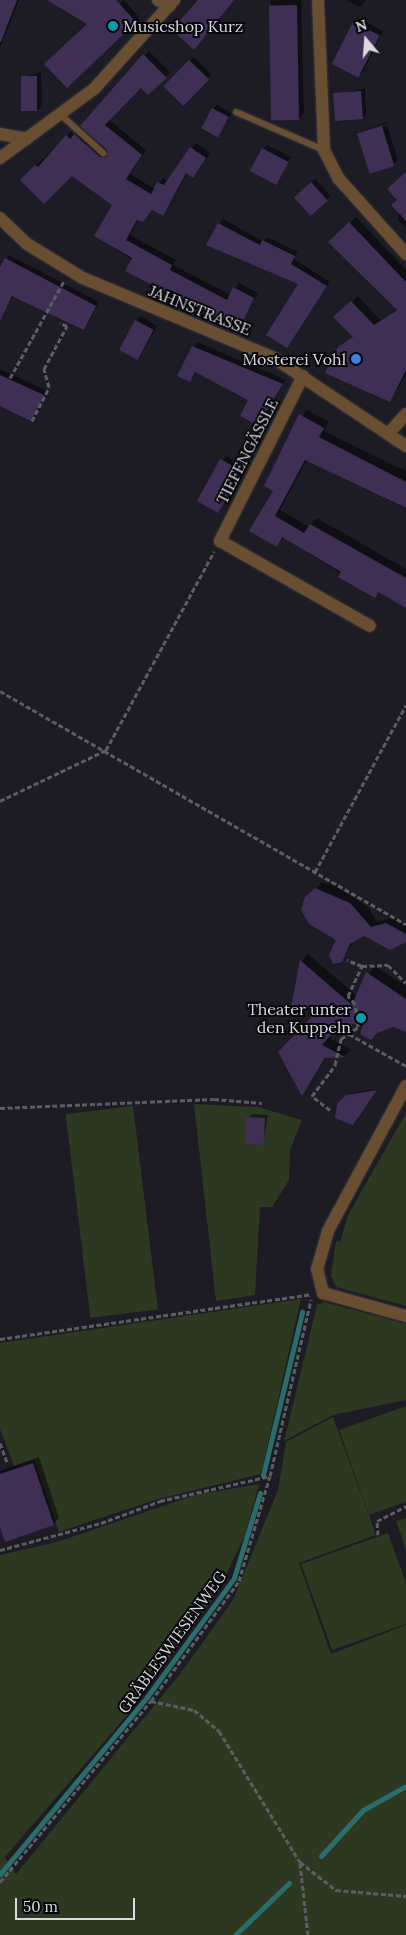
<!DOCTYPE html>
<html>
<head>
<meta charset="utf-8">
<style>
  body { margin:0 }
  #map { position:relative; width:406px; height:1935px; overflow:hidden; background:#1d1c24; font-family:Lora,serif }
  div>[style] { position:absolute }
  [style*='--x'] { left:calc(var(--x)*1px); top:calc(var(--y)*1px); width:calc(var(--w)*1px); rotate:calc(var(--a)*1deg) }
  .green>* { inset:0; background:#2c381f; transform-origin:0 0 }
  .shadow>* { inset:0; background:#0007; transform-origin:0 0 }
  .stream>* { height:5px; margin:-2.5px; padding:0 2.5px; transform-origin:2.5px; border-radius:2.5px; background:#2b6c6c }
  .building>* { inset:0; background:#402f55; transform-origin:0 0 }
  .path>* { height:3px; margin-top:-1.5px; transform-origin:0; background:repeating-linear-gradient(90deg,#5d5c63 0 5px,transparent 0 7.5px) }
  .roads { filter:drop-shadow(0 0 1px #37363e) drop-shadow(0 0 1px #37363e) }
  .service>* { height:6px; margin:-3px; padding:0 3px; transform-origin:3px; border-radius:3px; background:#694e31 }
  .minor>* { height:12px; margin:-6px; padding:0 6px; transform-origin:6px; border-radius:6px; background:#694e31 }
  .dots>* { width:14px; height:14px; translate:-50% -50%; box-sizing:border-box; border:2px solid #08070b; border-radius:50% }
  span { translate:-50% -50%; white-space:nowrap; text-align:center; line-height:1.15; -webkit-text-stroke:4px #08070b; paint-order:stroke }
  .poi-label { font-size:16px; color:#dad9df }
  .left { translate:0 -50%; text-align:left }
  .right { translate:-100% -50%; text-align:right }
  .street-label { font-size:16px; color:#dad9df }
  .north { position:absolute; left:341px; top:15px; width:50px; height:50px; -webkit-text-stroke:4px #08070b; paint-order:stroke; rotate:342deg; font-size:14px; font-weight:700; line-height:20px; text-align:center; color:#dad9df }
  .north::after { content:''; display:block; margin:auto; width:18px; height:22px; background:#dad9df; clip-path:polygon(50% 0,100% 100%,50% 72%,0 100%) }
  .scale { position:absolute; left:15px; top:1898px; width:120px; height:22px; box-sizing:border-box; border:2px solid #dad9df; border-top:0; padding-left:6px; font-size:15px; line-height:18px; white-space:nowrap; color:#dad9df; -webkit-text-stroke:4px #08070b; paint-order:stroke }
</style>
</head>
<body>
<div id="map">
  <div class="green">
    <i style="clip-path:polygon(194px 1104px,258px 1107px,302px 1120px,290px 1150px,289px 1180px,272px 1207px,260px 1207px,255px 1295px,216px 1301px)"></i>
    <i style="left:133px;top:1106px;width:205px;height:68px;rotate:83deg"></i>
    <i style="clip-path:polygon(406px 1113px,406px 1306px,336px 1287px,331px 1276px,336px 1241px,340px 1242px,348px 1215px)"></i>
    <i style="clip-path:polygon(301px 1299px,261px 1474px,158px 1499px,59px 1532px,34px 1460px,14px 1466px,0 1429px,0 1343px)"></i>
    <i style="clip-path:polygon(324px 1302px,406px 1324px,406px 1400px,333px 1415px,284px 1441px,317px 1305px)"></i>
    <i style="clip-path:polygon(406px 1406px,406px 1502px,369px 1515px,339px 1430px)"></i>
    <i style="clip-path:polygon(333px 1417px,376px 1535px,299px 1563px,331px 1654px,406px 1625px,406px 1935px,0 1935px,0 1555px,57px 1542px,195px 1495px,259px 1484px,245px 1535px,218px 1592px,128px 1714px,5px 1857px,16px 1874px,180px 1674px,233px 1600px,278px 1490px,286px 1442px)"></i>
    <i style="clip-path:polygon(406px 1518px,406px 1550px,396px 1521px)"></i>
    <i style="clip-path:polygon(388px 1533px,406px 1583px,406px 1624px,332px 1650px,301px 1564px)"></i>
  </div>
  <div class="shadow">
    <i style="clip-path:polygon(0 0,19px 0,0 48px)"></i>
    <i style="clip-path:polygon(50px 0,120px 4px,124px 0,139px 17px,67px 87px,89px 24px)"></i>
    <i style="clip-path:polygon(271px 0,301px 0,304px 113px,299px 118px,275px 118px)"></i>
    <i style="clip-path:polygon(345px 0,366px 0,360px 7px)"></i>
    <i style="clip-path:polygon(358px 18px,383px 31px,361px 76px,343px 42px)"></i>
    <i style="clip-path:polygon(149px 51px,170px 72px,148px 94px,141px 86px,109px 120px,146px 150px,130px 174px,155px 189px,163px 178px,168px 181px,196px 143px,210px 153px,197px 172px,187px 173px,167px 209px,163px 214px,153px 209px,143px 221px,139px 219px,130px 235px,176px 260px,173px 265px,231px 295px,239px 283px,258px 293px,238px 328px,95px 236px,114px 204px,72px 175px,21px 180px,71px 132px,75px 135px,80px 130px,108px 153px,82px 126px)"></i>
    <i style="left:194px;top:57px;width:25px;height:42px;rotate:45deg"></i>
    <i style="clip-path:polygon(41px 72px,42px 106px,37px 110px,23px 77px)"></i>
    <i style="clip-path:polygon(365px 88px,366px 114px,362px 118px,335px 96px)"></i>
    <i style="clip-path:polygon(217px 105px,232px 113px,218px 136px,213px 109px)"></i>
    <i style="clip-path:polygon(386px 122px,387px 123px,362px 131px)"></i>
    <i style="clip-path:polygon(387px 125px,398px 160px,393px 165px,358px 135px)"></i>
    <i style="clip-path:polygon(267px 145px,291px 157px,276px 182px,263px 149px)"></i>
    <i style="clip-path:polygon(406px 173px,406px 228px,398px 220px)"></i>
    <i style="left:315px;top:179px;width:23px;height:26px;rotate:47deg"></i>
    <i style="clip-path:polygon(356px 217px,406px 270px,406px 374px,390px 401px,339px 348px,354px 336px,341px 312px,358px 296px,380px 320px,397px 309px,330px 242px)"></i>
    <i style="clip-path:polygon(223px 219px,263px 241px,267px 237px,298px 252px,294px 259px,330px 282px,287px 347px,300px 284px,219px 224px)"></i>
    <i style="clip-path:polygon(9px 255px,99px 302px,87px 325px,84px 329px,14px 296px,5px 308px,0 305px,0 270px)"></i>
    <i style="left:140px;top:316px;width:20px;height:39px;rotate:30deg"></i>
    <i style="clip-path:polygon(197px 342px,286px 380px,257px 423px,250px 400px,197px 371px,190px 381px,178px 375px)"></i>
    <i style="clip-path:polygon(0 369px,47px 391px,30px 419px,0 406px)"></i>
    <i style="clip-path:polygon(306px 409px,329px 422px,324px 431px,406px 471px,406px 509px,307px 460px,280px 510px,309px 527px,317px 518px,406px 569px,406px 607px,380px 591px,375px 596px,284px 537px,276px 546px,251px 530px,275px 490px)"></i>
    <i style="clip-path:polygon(225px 456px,239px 463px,227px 484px,233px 487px,217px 511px)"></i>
    <i style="clip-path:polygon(321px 883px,332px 884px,368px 907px,377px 922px,393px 918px,406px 925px,406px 940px,364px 935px,354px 941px,342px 960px,337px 940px,306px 898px)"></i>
    <i style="clip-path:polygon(308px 954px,357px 996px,374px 966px,406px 986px,406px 1027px,382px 1029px,371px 1039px,367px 1018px,341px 1024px,328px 1037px,351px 1050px,344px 1056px,327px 1057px,303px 1094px,321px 1008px,292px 1006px,302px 961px)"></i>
    <i style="clip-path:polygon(376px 1089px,354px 1121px,338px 1104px,349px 1094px)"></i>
    <i style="clip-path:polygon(252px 1114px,268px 1115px,263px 1144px,247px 1118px)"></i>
    <i style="clip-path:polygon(39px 1457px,59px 1518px,53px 1524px,0 1524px,0 1471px)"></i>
  </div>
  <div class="stream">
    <i style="--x:263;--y:1475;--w:168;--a:-76.5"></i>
    <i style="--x:321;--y:1856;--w:62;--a:-47.6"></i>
    <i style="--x:363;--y:1810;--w:49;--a:-29.2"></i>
    <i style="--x:0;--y:1874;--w:230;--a:-50.3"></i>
    <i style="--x:147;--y:1697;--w:147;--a:-53.8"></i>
    <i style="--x:234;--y:1578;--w:89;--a:-73"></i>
    <i style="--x:235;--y:1935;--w:75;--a:-43.9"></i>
  </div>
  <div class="building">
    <i style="clip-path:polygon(0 0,17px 0,1px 42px,0 42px)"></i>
    <i style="clip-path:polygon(47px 0,116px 0,136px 22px,67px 88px,44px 64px,87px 24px)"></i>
    <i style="clip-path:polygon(198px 0,234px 0,194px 50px,172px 30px)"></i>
    <i style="left:297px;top:5px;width:115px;height:28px;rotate:89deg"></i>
    <i style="left:353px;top:22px;width:30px;height:47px;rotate:27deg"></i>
    <i style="clip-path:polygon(143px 54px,167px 78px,148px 95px,141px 88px,105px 125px,142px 155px,126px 179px,151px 194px,157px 182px,164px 185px,190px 147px,206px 158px,193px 178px,186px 173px,163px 216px,152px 210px,143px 222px,137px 220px,126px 240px,172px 265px,170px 270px,227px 300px,233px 287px,254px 298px,239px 330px,125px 271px,132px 258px,94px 236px,112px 205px,72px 176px,44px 204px,20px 180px,35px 165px,38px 167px,66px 135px,70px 139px,74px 134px,100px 157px,106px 157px,107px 150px,80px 126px)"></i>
    <i style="left:189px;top:60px;width:28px;height:37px;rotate:44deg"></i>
    <i style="left:21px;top:76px;width:16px;height:35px"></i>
    <i style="left:361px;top:91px;width:28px;height:28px;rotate:86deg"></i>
    <i style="left:212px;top:108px;width:19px;height:23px;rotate:28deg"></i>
    <i style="left:382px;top:126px;width:42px;height:26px;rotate:73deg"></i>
    <i style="left:262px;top:148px;width:30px;height:26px;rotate:28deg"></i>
    <i style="clip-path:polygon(406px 172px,406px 221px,391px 205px,397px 200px,387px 189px)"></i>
    <i style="left:311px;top:182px;width:25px;height:23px;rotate:48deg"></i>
    <i style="clip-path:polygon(349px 222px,406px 282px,406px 370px,390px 402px,325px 373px,338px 347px,353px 337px,333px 317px,351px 301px,374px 325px,397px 310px,328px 242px)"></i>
    <i style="clip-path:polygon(218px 223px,260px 245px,262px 240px,295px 256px,291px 264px,327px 286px,287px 348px,266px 335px,298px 284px,206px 245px)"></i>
    <i style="clip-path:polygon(5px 258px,96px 306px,84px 330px,12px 296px,0 321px,0 267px)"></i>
    <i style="left:135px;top:320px;width:21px;height:34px;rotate:28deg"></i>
    <i style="clip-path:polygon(192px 346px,283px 384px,257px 425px,240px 416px,248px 400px,195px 372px,190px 382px,177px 376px)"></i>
    <i style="clip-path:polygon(0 375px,44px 395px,31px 421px,0 406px)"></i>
    <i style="clip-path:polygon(299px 414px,324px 428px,319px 437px,406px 482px,406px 508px,305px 460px,275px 516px,304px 533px,310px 524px,406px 578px,406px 608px,378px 592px,375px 598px,338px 577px,341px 572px,282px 537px,277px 547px,249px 531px,273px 491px,264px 486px)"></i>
    <i style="clip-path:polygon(220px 459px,235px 467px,224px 488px,230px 492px,218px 513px,197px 501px)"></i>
    <i style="clip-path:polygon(315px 888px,350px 903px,371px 927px,386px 923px,406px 934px,406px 942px,390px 950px,364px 936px,350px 944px,342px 962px,333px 964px,329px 955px,336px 940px,309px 924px,301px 910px,305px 897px)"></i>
    <i style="clip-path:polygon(300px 960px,352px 1005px,366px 972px,406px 999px,406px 1032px,393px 1027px,377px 1033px,371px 1040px,360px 1034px,365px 1020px,334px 1031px,322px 1045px,345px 1057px,325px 1058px,302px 1096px,278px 1052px,319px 1009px,291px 1007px)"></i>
    <i style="clip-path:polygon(377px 1090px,353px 1125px,335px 1118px,337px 1104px,346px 1095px)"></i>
    <i style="left:246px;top:1117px;width:19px;height:27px;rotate:3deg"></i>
    <i style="clip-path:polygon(33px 1463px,54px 1525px,5px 1542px,0 1527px,0 1474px)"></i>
  </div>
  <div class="path">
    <i style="--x:10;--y:378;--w:111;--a:-60.9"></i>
    <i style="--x:32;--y:421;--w:38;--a:-63"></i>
    <i style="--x:49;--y:387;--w:19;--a:-106"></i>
    <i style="--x:44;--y:369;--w:49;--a:-61.9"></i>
    <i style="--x:67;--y:326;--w:8;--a:-157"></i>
    <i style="--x:0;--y:691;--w:468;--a:29.9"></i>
    <i style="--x:0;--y:801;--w:118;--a:-25.7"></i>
    <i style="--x:106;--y:750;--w:226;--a:-61.4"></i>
    <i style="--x:315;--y:872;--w:190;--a:-61.4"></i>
    <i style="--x:362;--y:966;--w:26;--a:-2"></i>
    <i style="--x:388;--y:965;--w:25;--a:45"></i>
    <i style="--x:349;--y:1034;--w:65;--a:29.3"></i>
    <i style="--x:0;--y:1108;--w:214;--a:-2.4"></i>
    <i style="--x:214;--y:1099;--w:48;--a:4.8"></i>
    <i style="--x:330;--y:1110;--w:23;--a:-142"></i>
    <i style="--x:312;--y:1096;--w:39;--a:-53"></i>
    <i style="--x:335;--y:1065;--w:27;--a:-77"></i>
    <i style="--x:341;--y:1039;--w:21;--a:-35"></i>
    <i style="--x:358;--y:1027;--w:23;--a:-97"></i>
    <i style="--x:355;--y:1004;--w:11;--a:-131"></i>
    <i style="--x:348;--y:996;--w:33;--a:-65"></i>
    <i style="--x:362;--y:966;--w:16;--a:-158"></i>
    <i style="--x:0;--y:1339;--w:314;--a:-8.2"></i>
    <i style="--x:0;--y:1443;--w:20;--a:70"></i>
    <i style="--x:378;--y:1535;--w:14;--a:-94"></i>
    <i style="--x:377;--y:1521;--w:33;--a:-27"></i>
    <i style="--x:0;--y:1550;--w:105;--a:-15"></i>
    <i style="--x:101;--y:1523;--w:63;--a:-20.4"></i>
    <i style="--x:160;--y:1501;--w:113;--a:-12.8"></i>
    <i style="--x:151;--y:1701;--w:44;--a:11.8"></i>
    <i style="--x:194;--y:1710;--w:33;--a:40"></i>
    <i style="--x:219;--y:1731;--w:154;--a:58.3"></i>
    <i style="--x:300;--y:1862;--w:46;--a:37.9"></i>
    <i style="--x:336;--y:1890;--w:70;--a:4.9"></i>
    <i style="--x:300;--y:1863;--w:72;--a:83.7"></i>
    <i style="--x:0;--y:1882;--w:236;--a:-50.2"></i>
    <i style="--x:151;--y:1701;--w:149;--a:-53.7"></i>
    <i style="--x:239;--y:1581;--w:109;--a:-73.6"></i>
    <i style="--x:270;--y:1476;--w:181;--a:-76.9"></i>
  </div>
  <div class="roads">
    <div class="service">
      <i style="--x:236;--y:112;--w:96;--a:23.4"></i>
      <i style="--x:61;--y:115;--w:57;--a:42.1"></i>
    </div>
    <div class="minor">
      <i style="--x:158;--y:0;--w:13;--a:29"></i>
      <i style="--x:318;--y:0;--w:150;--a:87.7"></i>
      <i style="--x:324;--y:150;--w:33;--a:63"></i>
      <i style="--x:339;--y:179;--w:101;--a:48.2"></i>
      <i style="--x:0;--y:134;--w:27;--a:10"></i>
      <i style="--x:0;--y:158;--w:117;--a:-36.3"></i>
      <i style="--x:94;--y:89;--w:120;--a:-48"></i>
      <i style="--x:0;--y:218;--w:37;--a:44"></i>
      <i style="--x:27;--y:244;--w:66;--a:31.3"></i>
      <i style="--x:83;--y:278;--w:207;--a:22.7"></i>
      <i style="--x:274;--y:358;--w:159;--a:33.7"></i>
      <i style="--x:303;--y:376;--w:185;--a:116.7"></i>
      <i style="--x:220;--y:541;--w:172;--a:29.5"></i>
      <i style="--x:388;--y:434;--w:27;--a:-48"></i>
      <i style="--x:406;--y:1086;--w:165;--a:118.3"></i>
      <i style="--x:328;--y:1231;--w:40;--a:106"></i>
      <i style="--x:317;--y:1269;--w:25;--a:76"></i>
      <i style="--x:323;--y:1293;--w:86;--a:15.5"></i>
    </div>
  </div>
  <div class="dots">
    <i style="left:113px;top:26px;background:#0f9aa8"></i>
    <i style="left:356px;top:359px;background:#3f7fe0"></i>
    <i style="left:361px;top:1018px;background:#0f9aa8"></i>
  </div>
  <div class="poi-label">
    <span class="left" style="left:123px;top:26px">Musicshop Kurz</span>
    <span class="right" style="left:346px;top:359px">Mosterei Vohl</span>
    <span class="right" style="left:351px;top:1018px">Theater unter<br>den Kuppeln</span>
  </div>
  <div class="street-label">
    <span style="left:200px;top:310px;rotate:22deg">JAHNSTRASSE</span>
    <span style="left:247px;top:451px;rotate:-63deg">TIEFENGÄSSLE</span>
    <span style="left:172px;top:1642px;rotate:-54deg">GRÄBLESWIESENWEG</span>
  </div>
  <div class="north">N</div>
  <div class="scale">50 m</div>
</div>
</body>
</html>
